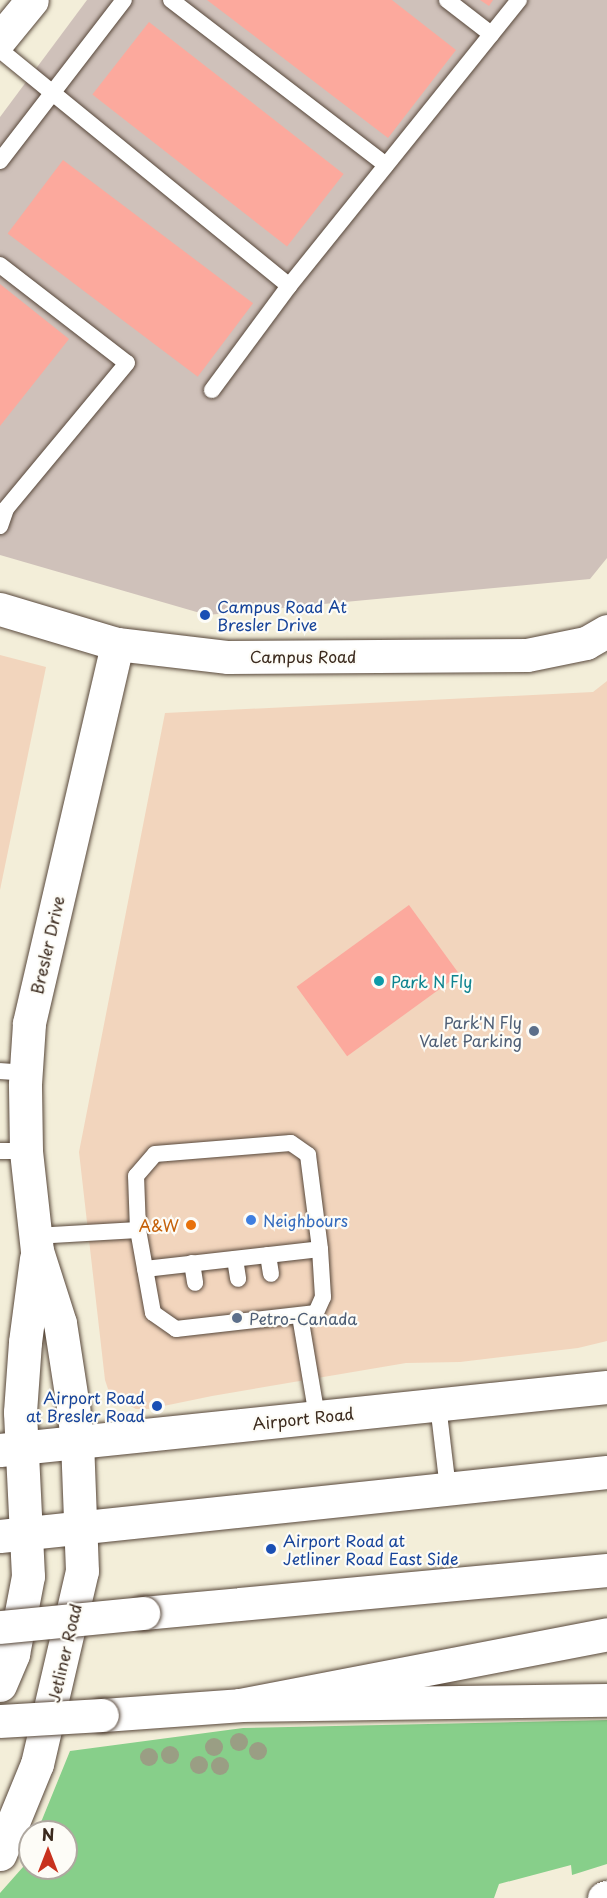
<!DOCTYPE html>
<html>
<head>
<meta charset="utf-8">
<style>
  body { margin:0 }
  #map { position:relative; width:607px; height:1898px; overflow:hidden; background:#f3eed9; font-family:"Playpen Sans",sans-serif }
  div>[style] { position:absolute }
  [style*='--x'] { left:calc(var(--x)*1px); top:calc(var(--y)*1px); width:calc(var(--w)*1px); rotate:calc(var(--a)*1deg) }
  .built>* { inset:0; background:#f2d5bd }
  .industrial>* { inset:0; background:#cfc1ba }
  .green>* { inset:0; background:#87cf8a }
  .building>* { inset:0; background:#fca99d; transform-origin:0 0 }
  .roads { filter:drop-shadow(0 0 2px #57473a) drop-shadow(0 0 2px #57473a) }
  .service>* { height:16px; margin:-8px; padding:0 8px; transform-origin:8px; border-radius:8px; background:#fff }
  .minor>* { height:33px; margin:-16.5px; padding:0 16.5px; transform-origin:16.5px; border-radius:16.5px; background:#fff }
  .tertiary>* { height:33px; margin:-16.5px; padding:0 16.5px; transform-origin:16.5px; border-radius:16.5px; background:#fff }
  .secondary>* { height:33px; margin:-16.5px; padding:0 16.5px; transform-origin:16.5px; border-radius:16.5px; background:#fff }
  .trunk>* { height:33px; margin:-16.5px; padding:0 16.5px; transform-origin:16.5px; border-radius:16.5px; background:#fff }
  .motorway>* { height:33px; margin:-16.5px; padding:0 16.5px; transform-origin:16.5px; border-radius:16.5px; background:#fff }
  .bridges { filter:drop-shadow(0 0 2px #57473a) drop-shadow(0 0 2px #57473a) }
  .tertiary-bridge>* { height:33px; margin:-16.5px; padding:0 16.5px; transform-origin:16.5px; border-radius:16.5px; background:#fff }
  .trunk-bridge>* { height:33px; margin:-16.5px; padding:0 16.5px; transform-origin:16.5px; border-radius:16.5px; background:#fff }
  .trees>* { width:18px; height:18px; margin:-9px; border-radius:50%; background:#9a9e84 }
  .dots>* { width:16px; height:16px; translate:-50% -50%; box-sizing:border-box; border:3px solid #fdfcf7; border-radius:50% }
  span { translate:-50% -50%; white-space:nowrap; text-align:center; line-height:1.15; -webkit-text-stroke:4.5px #fdfcf7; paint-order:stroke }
  .transit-label { font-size:16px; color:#164399 }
  .left { translate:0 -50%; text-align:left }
  .right { translate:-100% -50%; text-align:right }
  .street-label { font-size:16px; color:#3b2a1e }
  .culture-label { font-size:16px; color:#0d838f }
  .service-label { font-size:16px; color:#4e5e75 }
  .shop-label { font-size:16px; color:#366cbe }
  .food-label { font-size:16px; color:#c56008 }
  .north { position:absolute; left:18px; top:1820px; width:60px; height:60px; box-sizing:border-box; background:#fdfcf7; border:2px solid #afa8a0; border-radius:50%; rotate:0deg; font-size:16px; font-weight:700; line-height:24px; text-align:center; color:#3b2a1e }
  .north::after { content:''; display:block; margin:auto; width:21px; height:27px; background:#c8321e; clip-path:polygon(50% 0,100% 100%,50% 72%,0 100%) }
</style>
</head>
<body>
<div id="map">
  <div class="built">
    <i style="clip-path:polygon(0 655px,46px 667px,0 890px)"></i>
    <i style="clip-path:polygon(607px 681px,607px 1341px,578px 1348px,460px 1362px,406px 1363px,212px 1396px,149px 1409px,136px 1409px,118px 1399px,109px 1392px,105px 1380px,79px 1152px,165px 713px,593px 692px)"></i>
  </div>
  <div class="industrial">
    <i style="clip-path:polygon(87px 0,607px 0,607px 558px,590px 579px,207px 615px,0 555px,0 117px)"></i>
  </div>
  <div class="green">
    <i style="clip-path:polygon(607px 1720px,607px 1864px,572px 1875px,571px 1865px,499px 1884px,494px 1898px,0 1898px,0 1893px,23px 1867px,30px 1849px,30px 1868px,66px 1868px,66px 1832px,37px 1832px,70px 1751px,243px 1728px)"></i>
  </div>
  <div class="building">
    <i style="clip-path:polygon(207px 0,392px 0,456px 50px,388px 138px)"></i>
    <i style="clip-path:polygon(480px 0,493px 0,489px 6px)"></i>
    <i style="left:149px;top:22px;width:247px;height:92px;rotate:38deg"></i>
    <i style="left:63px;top:160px;width:238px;height:92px;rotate:37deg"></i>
    <i style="clip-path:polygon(0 284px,69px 339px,0 426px)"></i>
    <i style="left:409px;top:905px;width:86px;height:139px;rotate:54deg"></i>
  </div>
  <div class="roads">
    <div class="service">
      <i style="--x:171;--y:0;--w:271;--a:37.5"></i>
      <i style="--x:447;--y:0;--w:56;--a:37.7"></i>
      <i style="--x:0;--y:50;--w:373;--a:39.2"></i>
      <i style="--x:0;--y:161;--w:203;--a:-52.4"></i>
      <i style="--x:0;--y:265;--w:160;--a:37.7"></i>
      <i style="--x:127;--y:363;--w:190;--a:129.7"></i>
      <i style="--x:6;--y:509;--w:18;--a:109"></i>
      <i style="--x:212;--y:390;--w:129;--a:-53.5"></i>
      <i style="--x:289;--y:286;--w:367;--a:-51.2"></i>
      <i style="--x:0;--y:1071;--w:26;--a:4"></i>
      <i style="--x:291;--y:1143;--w:21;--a:35"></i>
      <i style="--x:308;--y:1155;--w:95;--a:82.7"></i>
      <i style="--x:320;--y:1249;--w:48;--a:86.4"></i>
      <i style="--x:323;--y:1297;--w:17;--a:114"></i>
      <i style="--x:316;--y:1313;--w:141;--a:173.5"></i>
      <i style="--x:176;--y:1329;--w:28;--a:-145"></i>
      <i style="--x:153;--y:1313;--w:84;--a:-100.2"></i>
      <i style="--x:138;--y:1230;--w:54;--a:-92.1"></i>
      <i style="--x:136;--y:1176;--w:29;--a:-49"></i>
      <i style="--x:155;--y:1154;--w:136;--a:-4.6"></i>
      <i style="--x:0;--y:1151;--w:26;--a:0"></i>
      <i style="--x:35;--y:1236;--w:103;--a:-3.3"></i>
      <i style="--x:268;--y:1255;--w:19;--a:81"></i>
      <i style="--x:235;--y:1259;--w:20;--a:81"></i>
      <i style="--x:192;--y:1263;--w:20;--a:81"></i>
      <i style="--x:145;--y:1269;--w:176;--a:-6.5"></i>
      <i style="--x:300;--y:1316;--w:101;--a:80.4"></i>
      <i style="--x:438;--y:1405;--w:85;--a:83.2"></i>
    </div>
    <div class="minor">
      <i style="--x:0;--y:39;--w:50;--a:-50.6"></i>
    </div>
    <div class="tertiary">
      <i style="--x:0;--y:609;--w:122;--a:16.7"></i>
      <i style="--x:117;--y:644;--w:112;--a:6.7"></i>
      <i style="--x:228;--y:657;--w:299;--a:-0.4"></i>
      <i style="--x:527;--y:655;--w:60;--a:-11.5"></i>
      <i style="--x:586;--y:643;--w:24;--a:-30"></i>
      <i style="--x:0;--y:1685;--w:34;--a:-67"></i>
      <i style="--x:13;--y:1654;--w:79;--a:-79.1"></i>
      <i style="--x:28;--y:1576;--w:164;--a:-92.8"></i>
      <i style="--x:20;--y:1412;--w:70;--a:-85.9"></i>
      <i style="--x:25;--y:1342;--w:84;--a:-82.5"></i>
      <i style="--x:102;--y:1715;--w:138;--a:-4.1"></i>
      <i style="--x:240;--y:1705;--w:374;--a:-10.9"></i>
      <i style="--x:0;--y:1854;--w:97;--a:-67.7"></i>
      <i style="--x:37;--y:1764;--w:198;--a:-76.9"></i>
      <i style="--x:82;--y:1571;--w:128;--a:-92.2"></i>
      <i style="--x:77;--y:1443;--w:36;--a:-96"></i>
      <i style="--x:73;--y:1407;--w:85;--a:-98.8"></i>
      <i style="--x:60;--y:1323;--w:76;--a:-107.7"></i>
      <i style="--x:37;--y:1251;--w:101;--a:-96.3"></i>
      <i style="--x:26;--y:1151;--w:67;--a:-90.9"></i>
      <i style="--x:25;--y:1084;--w:61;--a:-86.2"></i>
      <i style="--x:29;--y:1023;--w:389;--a:-76.9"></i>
    </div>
    <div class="secondary">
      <i style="--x:0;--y:1450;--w:610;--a:-5.93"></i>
      <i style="--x:0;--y:1536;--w:610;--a:-6.02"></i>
    </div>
    <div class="trunk">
      <i style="--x:143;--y:1613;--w:466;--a:-5.3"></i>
    </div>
    <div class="motorway">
      <i style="--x:240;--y:1705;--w:367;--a:-0.8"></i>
      <i style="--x:604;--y:1898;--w:3;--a:-18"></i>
    </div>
  </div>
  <div class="bridges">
    <div class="tertiary-bridge">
      <i style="--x:0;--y:1721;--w:102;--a:-3.4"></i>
    </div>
    <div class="trunk-bridge">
      <i style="--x:0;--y:1627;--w:144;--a:-5.6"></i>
    </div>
  </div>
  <div class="trees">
    <i style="left:239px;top:1742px"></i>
    <i style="left:214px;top:1747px"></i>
    <i style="left:258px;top:1751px"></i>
    <i style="left:170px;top:1755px"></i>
    <i style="left:149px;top:1757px"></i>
    <i style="left:199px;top:1765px"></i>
    <i style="left:220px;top:1766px"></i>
  </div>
  <div class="dots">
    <i style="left:205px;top:615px;background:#1a4fb4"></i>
    <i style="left:379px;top:981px;background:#0f9aa8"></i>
    <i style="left:534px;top:1031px;background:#5c6f8a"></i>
    <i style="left:251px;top:1220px;background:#3f7fe0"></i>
    <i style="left:191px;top:1225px;background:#e8710a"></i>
    <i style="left:237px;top:1318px;background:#5c6f8a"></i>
    <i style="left:157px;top:1406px;background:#1a4fb4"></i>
    <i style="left:271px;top:1549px;background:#1a4fb4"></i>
  </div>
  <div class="transit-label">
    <span class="left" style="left:217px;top:615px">Campus Road At<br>Bresler Drive</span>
    <span class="right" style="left:145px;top:1406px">Airport Road<br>at Bresler Road</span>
    <span class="left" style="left:283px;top:1549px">Airport Road at<br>Jetliner Road East Side</span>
  </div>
  <div class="street-label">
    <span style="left:303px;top:656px">Campus Road</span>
    <span style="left:47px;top:945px;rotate:-77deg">Bresler Drive</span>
    <span style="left:303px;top:1418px;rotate:-6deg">Airport Road</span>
    <span style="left:64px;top:1653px;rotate:-77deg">Jetliner Road</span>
  </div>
  <div class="culture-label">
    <span class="left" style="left:391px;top:981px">Park N Fly</span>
  </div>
  <div class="service-label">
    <span class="right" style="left:522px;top:1031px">Park'N Fly<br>Valet Parking</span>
    <span class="left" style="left:249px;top:1318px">Petro-Canada</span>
  </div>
  <div class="shop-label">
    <span class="left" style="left:263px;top:1220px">Neighbours</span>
  </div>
  <div class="food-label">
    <span class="right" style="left:179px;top:1225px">A&amp;W</span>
  </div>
  <div class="north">N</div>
</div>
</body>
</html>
